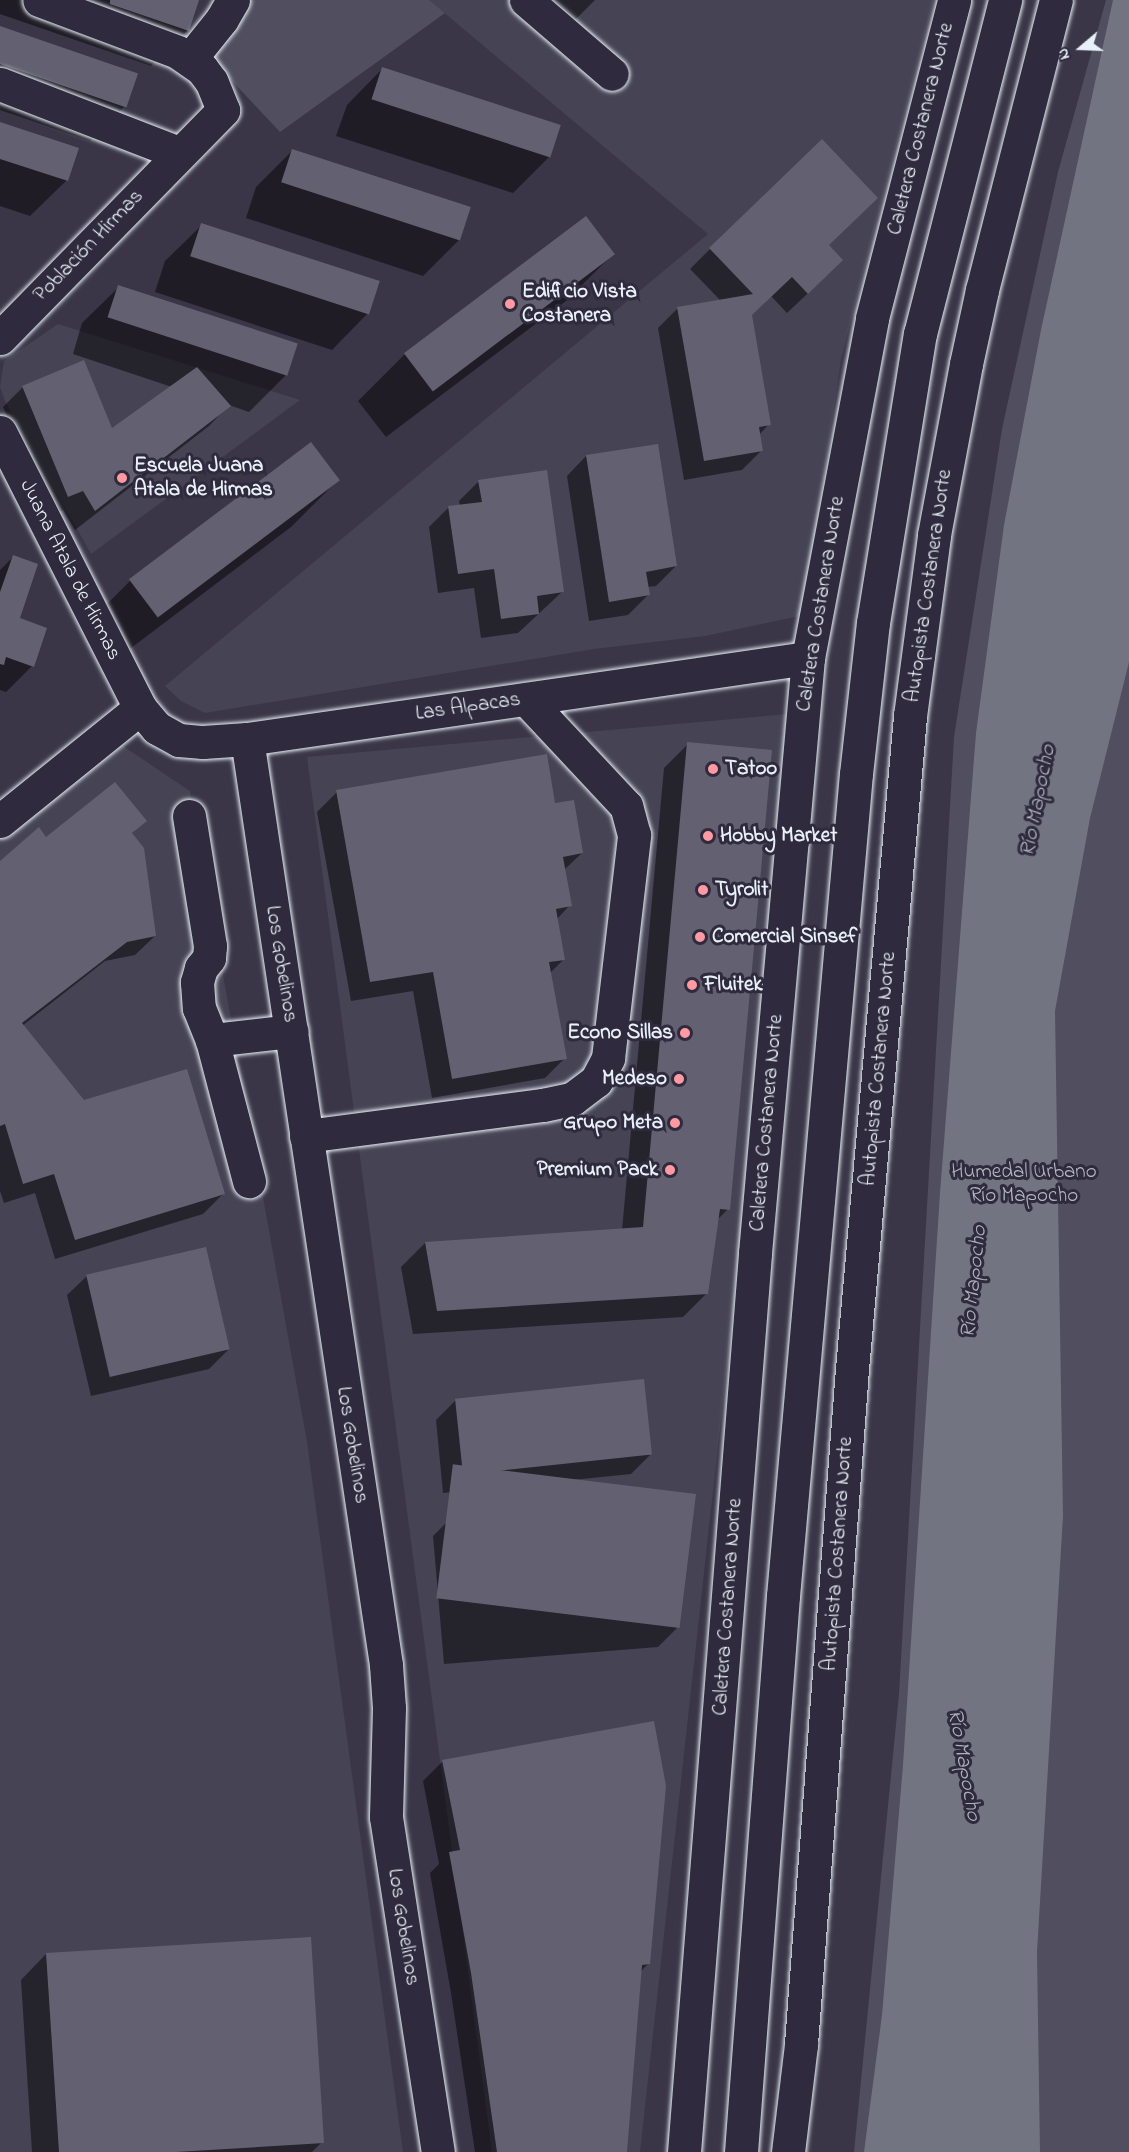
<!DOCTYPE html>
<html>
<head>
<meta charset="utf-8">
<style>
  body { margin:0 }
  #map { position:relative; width:1129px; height:2152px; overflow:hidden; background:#3a3648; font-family:"Indie Flower",sans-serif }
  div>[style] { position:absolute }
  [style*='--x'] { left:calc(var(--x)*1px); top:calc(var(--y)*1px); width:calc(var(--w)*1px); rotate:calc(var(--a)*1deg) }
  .built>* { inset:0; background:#464354 }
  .green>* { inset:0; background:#504e5f }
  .water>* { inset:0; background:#737482 }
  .shadow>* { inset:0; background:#0007 }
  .building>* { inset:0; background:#636171; transform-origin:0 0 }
  .roads { filter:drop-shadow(0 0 2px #e8f1f8) drop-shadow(0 0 2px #e8f1f8) }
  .minor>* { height:33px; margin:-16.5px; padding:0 16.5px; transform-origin:16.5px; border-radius:16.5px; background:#2f2a3d }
  .highway>* { height:33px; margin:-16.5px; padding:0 16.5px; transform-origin:16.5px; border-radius:16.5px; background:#2f2a3d }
  .dots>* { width:16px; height:16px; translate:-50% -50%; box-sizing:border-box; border:3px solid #2f2a3d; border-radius:50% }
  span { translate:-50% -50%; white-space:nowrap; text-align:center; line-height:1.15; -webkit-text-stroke:6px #2f2a3d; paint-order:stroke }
  .street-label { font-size:21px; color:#e8f1f8 }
  .poi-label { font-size:21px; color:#e8f1f8; font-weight:700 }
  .left { translate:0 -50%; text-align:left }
  .right { translate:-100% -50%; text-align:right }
  .park-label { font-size:21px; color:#b3b8c2 }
  .water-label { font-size:22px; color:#aeb2bd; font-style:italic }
  .north { position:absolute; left:1051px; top:18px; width:60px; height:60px; -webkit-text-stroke:4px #2f2a3d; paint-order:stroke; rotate:251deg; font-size:16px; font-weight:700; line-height:24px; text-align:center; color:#e8f1f8 }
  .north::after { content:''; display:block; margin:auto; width:21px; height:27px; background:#e8f1f8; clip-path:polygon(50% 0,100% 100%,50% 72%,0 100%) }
</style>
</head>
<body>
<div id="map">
  <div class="built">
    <i style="clip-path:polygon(429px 0,934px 0,841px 359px,804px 615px,705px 636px,594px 649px,205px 713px,181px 701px,165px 686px,708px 234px)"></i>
    <i style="clip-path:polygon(58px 324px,300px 400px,91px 554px,5px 401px,0 387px,4px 361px)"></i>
    <i style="clip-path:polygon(799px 713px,640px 2152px,492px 2152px,307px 757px)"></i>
    <i style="clip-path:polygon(114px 740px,190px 791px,307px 1442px,403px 2152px,0 2152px,0 834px)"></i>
  </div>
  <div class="green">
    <i style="clip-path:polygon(241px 0,429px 0,445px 13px,280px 132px,206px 53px)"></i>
    <i style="clip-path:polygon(1106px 0,1129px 0,1129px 2152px,854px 2152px,899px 1694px,954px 737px,1002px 429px,1058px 172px)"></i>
  </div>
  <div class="water">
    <i style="clip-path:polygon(1113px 0,1129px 0,1129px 662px,1090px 818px,1055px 1011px,1063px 1516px,1037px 1952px,1040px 2152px,864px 2152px,882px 2015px,903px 1765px,940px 1193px,976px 733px,1004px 525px,1041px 330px)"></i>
  </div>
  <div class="shadow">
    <i style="clip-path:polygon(0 0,198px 0,188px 30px,151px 66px,0 14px)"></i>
    <i style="clip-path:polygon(541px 0,595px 0,571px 24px)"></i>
    <i style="clip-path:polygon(0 28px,126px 105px,90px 141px,0 110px)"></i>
    <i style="clip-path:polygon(383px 68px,549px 157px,513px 193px,336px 136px,347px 105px)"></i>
    <i style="clip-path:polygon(0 124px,67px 180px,30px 216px,0 206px)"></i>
    <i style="clip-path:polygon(292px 151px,459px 240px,423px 276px,246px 218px,256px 187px)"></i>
    <i style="clip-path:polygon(202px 225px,368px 313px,332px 350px,155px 292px,165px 261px)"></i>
    <i style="clip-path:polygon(827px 245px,822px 280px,787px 313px,771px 296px,751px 315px,769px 424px,759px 435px,761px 451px,742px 470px,684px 480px,658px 328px,678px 308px,721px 301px,690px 269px,710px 249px)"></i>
    <i style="clip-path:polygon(613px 254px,566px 301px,386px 437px,358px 401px,405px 354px)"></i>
    <i style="clip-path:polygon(119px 287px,286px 375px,249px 412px,229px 405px,209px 426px,75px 530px,63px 510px,48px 516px,3px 407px,23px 387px,112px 431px,172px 387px,73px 354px,82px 323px)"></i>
    <i style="clip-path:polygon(586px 456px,676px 566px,656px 586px,647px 587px,648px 595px,628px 615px,589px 621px,567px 476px)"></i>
    <i style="clip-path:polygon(338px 480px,291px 527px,110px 664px,83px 628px,130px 581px)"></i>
    <i style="clip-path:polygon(479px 481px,562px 592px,518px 633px,481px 638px,474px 588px,438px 593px,429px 527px,449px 507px,460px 506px,459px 501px)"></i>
    <i style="clip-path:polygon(13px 557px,18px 619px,32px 666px,6px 692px,0 690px,0 570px)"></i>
    <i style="clip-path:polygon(688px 744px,728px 1209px,717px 1220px,707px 1293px,683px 1317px,413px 1334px,401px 1267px,425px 1243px,622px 1230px,664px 768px)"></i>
    <i style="clip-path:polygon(337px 792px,554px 805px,582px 853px,564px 870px,570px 905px,557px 919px,564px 959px,550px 973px,565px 1058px,545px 1078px,432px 1098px,413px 991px,351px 1001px,317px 812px)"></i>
    <i style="clip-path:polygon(145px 821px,131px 834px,155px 936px,135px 955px,105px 961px,22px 1026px,84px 1102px,223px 1194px,203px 1214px,55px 1259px,35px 1193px,4px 1203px,0 1191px,0 863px,46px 840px)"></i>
    <i style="clip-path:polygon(87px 1276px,229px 1349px,209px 1369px,91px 1396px,67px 1295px)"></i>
    <i style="clip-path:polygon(456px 1400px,650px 1455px,631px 1474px,443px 1493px,436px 1420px)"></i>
    <i style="clip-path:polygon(453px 1516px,678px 1627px,658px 1647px,444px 1664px,433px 1536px)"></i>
    <i style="clip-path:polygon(443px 1761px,649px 1963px,640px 1972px,626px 2152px,475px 2152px,451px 1993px,430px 1873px,439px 1864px,423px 1781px)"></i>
    <i style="clip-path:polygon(46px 1954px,322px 2142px,312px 2152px,32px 2152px,21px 1980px)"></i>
  </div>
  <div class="building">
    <i style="clip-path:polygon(110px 0,199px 0,189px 31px,110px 4px)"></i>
    <i style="left:0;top:26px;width:146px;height:36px;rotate:19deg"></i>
    <i style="left:382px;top:67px;width:188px;height:34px;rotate:18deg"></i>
    <i style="clip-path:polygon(0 122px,79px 148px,68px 181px,0 159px)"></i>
    <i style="clip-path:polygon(822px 139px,878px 198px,829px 245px,843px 260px,808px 294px,792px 277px,752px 315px,771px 425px,759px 427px,763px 451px,704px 461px,677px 307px,753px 294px,709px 248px)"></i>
    <i style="left:292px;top:149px;width:188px;height:35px;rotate:18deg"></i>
    <i style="left:586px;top:216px;width:48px;height:228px;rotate:53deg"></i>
    <i style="left:201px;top:223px;width:188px;height:35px;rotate:18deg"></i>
    <i style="left:118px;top:285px;width:189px;height:34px;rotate:18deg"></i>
    <i style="clip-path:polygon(84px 360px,112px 428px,197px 367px,231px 406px,95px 511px,83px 491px,68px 497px,22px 386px)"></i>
    <i style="left:311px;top:442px;width:48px;height:228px;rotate:53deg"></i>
    <i style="clip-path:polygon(658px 444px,677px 566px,646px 572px,650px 595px,609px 602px,586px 455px)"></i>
    <i style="clip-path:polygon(547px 470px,564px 592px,537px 596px,539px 614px,501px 619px,494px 569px,458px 574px,448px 506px,482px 502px,478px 480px)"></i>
    <i style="clip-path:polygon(13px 555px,38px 564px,20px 618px,47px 628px,34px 667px,6px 657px,4px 665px,0 664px,0 592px)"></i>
    <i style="clip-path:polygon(687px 742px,772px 750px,730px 1210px,720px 1209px,708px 1294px,437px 1311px,425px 1242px,643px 1227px)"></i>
    <i style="clip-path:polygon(547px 754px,555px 803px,574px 800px,583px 853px,563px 857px,572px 906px,556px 909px,565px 960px,549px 962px,567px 1059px,452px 1079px,433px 972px,370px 982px,336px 790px)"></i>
    <i style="clip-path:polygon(115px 782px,147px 821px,132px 833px,144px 848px,156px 936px,127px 942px,22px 1023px,84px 1100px,187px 1069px,225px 1194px,75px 1240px,54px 1174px,23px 1184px,5px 1124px,0 1126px,0 861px,39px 827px,46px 837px)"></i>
    <i style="left:206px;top:1247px;width:105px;height:123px;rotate:77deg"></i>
    <i style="left:644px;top:1379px;width:76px;height:190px;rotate:84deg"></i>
    <i style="left:696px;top:1494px;width:135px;height:245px;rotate:97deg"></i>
    <i style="clip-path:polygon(654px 1721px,666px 1786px,650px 1964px,642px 1965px,627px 2152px,497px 2152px,471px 1973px,449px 1852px,460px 1850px,442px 1760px)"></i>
    <i style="clip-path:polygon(311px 1937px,324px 2143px,176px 2152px,59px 2152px,46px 1953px)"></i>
  </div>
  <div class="roads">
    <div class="minor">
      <i style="--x:526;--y:0;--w:113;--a:40.7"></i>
      <i style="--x:190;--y:59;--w:51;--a:-51.3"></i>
      <i style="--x:222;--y:19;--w:22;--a:-60"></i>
      <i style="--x:0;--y:84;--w:192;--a:21.1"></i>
      <i style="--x:0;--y:338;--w:319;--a:-45.6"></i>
      <i style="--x:223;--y:110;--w:31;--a:-112"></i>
      <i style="--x:211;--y:81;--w:15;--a:-127"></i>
      <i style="--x:202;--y:69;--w:29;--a:-145"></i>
      <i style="--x:178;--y:52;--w:148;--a:-159.5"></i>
      <i style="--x:0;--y:432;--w:309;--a:63.1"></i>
      <i style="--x:140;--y:708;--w:26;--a:50"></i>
      <i style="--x:157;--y:728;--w:25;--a:29"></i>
      <i style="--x:179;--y:740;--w:24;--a:5"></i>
      <i style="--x:203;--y:742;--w:44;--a:-3.9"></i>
      <i style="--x:247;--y:739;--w:567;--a:-8.22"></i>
      <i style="--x:247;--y:739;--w:936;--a:81.46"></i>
      <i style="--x:386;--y:1665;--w:43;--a:86"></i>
      <i style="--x:389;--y:1708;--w:109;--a:91.6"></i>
      <i style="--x:386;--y:1817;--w:339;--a:81.2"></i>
      <i style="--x:189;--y:816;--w:132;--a:80.8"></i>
      <i style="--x:210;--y:946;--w:12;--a:95"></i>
      <i style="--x:209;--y:958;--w:13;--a:129"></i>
      <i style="--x:201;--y:968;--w:15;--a:106"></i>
      <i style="--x:197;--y:982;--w:26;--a:86"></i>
      <i style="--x:199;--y:1008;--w:35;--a:68"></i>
      <i style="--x:212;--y:1040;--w:146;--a:75.3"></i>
      <i style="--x:0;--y:821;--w:180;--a:-38.9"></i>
      <i style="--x:212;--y:1040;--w:80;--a:-6.5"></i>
      <i style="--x:306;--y:1136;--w:239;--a:-7.5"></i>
      <i style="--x:543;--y:1105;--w:30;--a:-12"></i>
      <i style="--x:572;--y:1099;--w:30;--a:-37"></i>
      <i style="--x:596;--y:1081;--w:26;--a:-62"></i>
      <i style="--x:608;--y:1058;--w:225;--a:-83.3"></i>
      <i style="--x:634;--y:835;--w:30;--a:-105"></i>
      <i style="--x:626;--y:806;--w:146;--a:-133.1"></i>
      <i style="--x:684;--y:2152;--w:902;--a:-85.48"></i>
      <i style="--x:755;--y:1253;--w:597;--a:-84.91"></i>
      <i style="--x:808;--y:658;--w:346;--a:-79.3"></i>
      <i style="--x:872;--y:318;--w:328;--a:-75.5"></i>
    </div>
    <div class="highway">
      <i style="--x:741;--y:2152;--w:558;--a:-85.68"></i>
      <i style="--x:783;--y:1596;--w:825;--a:-84.93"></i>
      <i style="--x:856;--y:774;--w:152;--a:-83.6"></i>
      <i style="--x:873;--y:623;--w:293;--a:-80.8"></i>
      <i style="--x:920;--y:334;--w:345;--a:-75.7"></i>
      <i style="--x:788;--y:2152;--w:109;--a:-83.1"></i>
      <i style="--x:801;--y:2044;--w:677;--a:-85.68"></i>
      <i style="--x:852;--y:1369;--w:656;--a:-84.92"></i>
      <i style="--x:910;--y:716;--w:183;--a:-82.4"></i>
      <i style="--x:934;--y:535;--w:174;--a:-79.4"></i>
      <i style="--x:966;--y:364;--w:76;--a:-77.8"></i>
      <i style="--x:982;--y:290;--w:299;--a:-75.7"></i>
    </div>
  </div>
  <div class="dots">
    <i style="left:510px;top:304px;background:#ff9aa2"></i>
    <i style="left:122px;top:478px;background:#ff9aa2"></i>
    <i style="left:713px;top:769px;background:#ff9aa2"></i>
    <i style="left:708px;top:836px;background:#ff9aa2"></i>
    <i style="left:703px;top:890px;background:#ff9aa2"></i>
    <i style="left:700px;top:937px;background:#ff9aa2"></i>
    <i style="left:692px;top:985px;background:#ff9aa2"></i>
    <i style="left:685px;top:1033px;background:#ff9aa2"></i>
    <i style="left:679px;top:1079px;background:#ff9aa2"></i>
    <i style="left:675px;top:1123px;background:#ff9aa2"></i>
    <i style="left:670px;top:1170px;background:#ff9aa2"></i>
  </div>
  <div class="street-label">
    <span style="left:921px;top:129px;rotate:-76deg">Caletera Costanera Norte</span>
    <span style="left:89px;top:246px;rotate:-46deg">Población Hirmas</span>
    <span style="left:70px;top:570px;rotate:63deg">Juana Atala de Hirmas</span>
    <span style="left:929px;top:586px;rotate:-82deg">Autopista Costanera Norte</span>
    <span style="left:821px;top:604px;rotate:-81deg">Caletera Costanera Norte</span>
    <span style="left:468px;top:707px;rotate:-8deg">Las Alpacas</span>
    <span style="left:281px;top:964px;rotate:81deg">Los Gobelinos</span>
    <span style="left:879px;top:1069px;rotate:-85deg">Autopista Costanera Norte</span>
    <span style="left:767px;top:1123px;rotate:-85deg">Caletera Costanera Norte</span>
    <span style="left:352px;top:1445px;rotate:81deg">Los Gobelinos</span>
    <span style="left:838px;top:1554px;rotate:-86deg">Autopista Costanera Norte</span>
    <span style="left:728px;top:1607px;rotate:-86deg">Caletera Costanera Norte</span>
    <span style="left:403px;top:1927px;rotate:81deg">Los Gobelinos</span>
  </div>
  <div class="poi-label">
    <span class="left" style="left:522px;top:304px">Edificio Vista<br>Costanera</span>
    <span class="left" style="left:134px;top:478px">Escuela Juana<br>Atala de Hirmas</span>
    <span class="left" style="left:725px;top:769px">Tatoo</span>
    <span class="left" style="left:720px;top:836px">Hobby Market</span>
    <span class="left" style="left:715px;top:890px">Tyrolit</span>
    <span class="left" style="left:712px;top:937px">Comercial Sinsef</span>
    <span class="left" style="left:704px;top:985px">Fluitek</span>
    <span class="right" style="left:673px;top:1033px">Econo Sillas</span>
    <span class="right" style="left:667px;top:1079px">Medeso</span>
    <span class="right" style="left:663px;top:1123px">Grupo Meta</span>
    <span class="right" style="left:658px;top:1170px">Premium Pack</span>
  </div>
  <div class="park-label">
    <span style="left:1024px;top:1184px">Humedal Urbano<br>Río Mapocho</span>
  </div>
  <div class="water-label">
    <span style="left:1039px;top:801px;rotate:-79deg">Río Mapocho</span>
    <span style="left:975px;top:1282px;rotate:-84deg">Río Mapocho</span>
    <span style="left:963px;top:1765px;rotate:80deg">Río Mapocho</span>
  </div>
  <div class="north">N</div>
</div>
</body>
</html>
